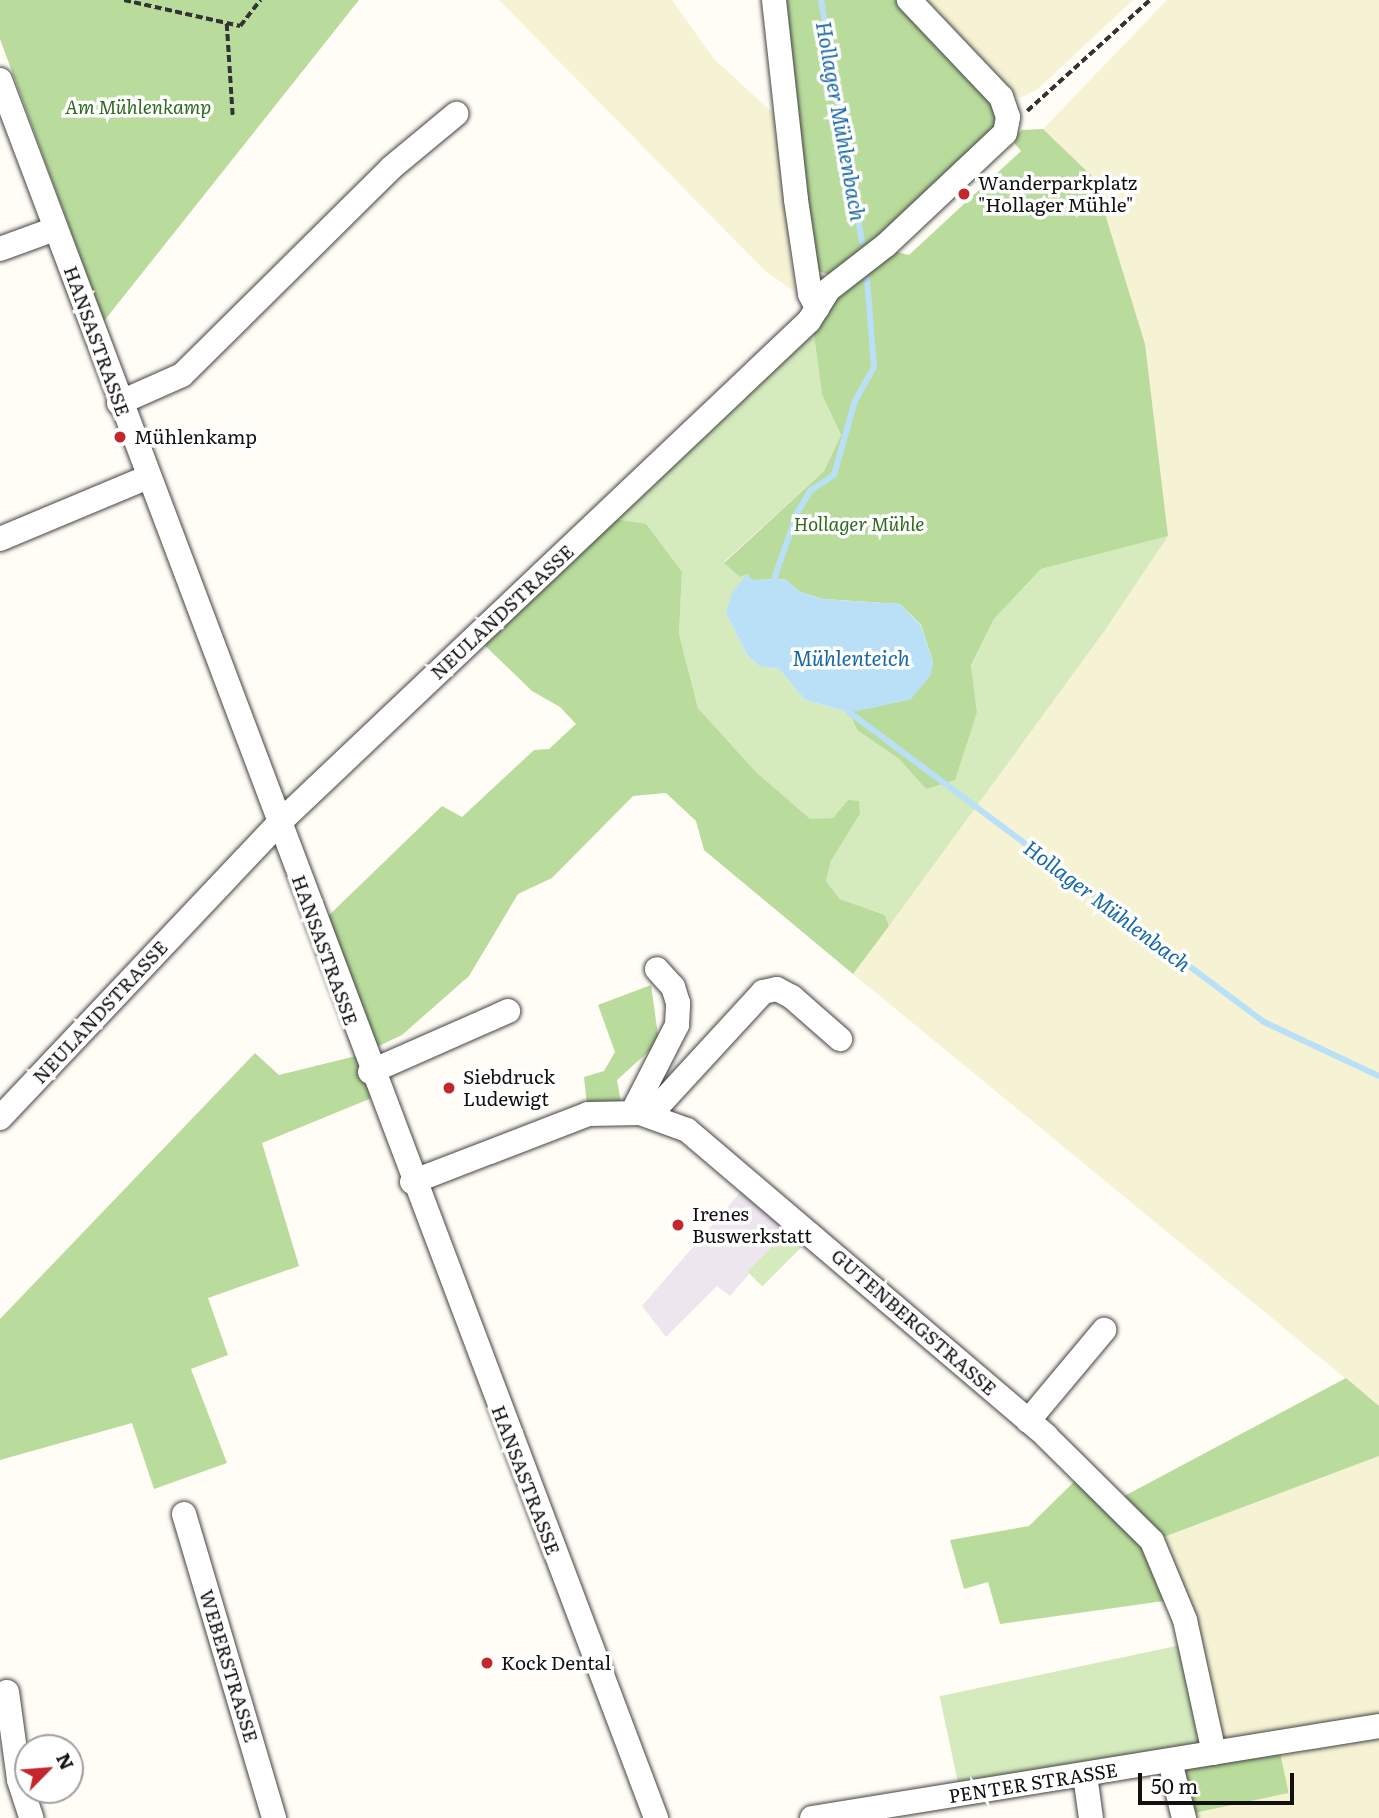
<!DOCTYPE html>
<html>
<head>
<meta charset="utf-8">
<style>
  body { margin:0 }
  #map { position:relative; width:1379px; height:1818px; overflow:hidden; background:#fffdf5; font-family:Literata,serif }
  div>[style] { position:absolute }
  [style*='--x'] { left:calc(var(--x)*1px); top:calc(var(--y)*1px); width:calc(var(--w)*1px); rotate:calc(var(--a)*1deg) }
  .industrial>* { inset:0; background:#eee6ef }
  .farmland>* { inset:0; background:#f6f3d4 }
  .green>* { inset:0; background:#d5ebbd; transform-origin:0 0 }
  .forest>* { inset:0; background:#b9dc9c; transform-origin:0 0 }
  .water>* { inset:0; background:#b9e0f7 }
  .stream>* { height:6px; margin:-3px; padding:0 3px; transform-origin:3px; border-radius:3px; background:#b9e0f7 }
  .path>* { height:3.5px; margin-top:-1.75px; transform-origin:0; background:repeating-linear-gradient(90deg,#333 0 7px,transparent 0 10.5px) }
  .roads { filter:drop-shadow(0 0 2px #444) drop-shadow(0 0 2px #444) }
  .minor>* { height:24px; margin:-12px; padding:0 12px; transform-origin:12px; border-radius:12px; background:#fff }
  .dots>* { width:19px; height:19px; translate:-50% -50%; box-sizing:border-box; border:4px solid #fff; border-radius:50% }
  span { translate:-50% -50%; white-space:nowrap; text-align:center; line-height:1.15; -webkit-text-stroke:7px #fff; paint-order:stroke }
  .park-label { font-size:19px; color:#2f6b1f; font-style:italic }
  .poi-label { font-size:19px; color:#111 }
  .left { translate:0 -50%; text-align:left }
  .street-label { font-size:19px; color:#111 }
  .water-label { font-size:21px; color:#1768a6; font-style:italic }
  .north { position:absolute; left:14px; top:1734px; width:70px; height:70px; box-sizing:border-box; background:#fff; border:2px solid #a0a0a0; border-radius:50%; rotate:65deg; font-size:19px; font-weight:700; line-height:28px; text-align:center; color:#111 }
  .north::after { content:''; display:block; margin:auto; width:24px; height:32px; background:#c4262e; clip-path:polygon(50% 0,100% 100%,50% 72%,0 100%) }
  .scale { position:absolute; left:1138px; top:1773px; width:156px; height:32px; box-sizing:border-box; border:4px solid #111; border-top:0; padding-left:9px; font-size:21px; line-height:24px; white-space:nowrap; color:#111; -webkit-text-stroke:5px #fff; paint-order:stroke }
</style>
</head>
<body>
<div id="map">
  <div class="industrial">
    <i style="clip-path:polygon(750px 1181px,796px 1220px,730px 1296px,717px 1286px,666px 1337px,642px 1306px)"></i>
  </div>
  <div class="farmland">
    <i style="clip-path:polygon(499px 0,672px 0,714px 59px,773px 113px,795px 292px,764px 270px)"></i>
    <i style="clip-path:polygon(923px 0,1133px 0,1038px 89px,1020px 98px,1011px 94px)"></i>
    <i style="clip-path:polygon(1167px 0,1379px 0,1379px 1406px,853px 974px,1103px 633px,1094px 178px,1043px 129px)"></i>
    <i style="clip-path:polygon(1379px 1456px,1379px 1818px,1184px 1818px,1213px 1753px,1152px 1541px)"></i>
  </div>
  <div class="green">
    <i style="clip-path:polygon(813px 328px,822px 395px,841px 435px,824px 471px,724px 562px,747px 574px,726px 613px,747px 655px,759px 666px,779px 669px,805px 700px,849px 712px,857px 730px,899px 759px,926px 789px,977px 712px,971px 667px,994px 619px,1041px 569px,1168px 536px,1103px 633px,889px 926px,885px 915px,840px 899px,826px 881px,831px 861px,860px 814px,848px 800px,834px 818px,810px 820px,757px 773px,698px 708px,679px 634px,682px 571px,614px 519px)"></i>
    <i style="left:787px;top:1232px;width:21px;height:56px;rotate:45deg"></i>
    <i style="left:1190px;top:1643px;width:113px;height:256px;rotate:78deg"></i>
  </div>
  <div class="forest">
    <i style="clip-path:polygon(0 0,359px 0,104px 321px,0 39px)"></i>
    <i style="clip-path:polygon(783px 0,897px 0,997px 110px,994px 130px,880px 239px,831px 275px,817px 271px)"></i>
    <i style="clip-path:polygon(1043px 129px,1094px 178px,1145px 344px,1168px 536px,1041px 569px,994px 619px,971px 666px,977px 712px,955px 780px,926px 789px,899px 759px,857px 730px,849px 712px,911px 699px,933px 662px,921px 625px,900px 604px,823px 599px,800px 592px,785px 579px,752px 580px,747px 574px,740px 577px,724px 563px,824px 471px,841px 435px,822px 395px,813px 328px,845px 284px,889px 250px,909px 255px,1021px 151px,1012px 140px,1022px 130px)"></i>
    <i style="clip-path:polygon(614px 519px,646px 524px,682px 572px,679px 634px,698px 708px,757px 773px,810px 819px,833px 818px,848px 800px,859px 801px,860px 814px,831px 861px,826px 881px,840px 899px,885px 915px,889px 926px,853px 974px,704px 850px,696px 821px,666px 793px,633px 796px,552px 878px,518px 894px,469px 976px,402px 1035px,364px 1053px,379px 1095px,262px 1143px,299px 1266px,208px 1298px,228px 1355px,191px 1369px,227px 1463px,154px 1489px,132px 1423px,0 1460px,0 1319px,255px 1053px,279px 1075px,364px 1054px,325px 919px,442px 806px,462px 817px,534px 750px,549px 749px,576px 724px,560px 707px,532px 691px,476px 637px)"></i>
    <i style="clip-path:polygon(651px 985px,659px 1042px,617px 1080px,623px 1113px,588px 1114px,584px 1077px,604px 1071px,615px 1052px,598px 1005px)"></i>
    <i style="clip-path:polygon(1346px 1378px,1379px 1406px,1379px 1456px,1153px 1541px,1178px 1599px,1000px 1624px,988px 1582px,964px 1589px,950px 1540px,1029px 1526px,1083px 1473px,1113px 1502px)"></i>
    <i style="left:1278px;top:1743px;width:51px;height:109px;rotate:78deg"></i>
  </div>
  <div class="water">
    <i style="clip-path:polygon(747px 574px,752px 580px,785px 579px,800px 592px,823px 599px,900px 604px,921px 626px,933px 662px,931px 675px,911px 699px,868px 709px,849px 712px,805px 700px,779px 669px,759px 666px,747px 655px,726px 613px,732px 592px)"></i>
  </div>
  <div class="stream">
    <i style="--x:821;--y:0;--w:245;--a:80.4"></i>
    <i style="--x:774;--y:579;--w:70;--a:-70.8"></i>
    <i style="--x:797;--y:513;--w:26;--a:-59"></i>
    <i style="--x:810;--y:491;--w:29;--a:-34"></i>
    <i style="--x:834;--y:475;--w:77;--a:-74.2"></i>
    <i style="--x:855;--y:401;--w:39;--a:-61"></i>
    <i style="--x:874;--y:367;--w:88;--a:-94.5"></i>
    <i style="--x:849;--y:712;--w:518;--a:36.76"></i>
    <i style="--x:1264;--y:1022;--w:127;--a:25.2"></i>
  </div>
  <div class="path">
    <i style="--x:124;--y:0;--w:119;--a:12.6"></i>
    <i style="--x:240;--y:26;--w:33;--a:-52"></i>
    <i style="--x:227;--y:24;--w:92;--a:86.3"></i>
    <i style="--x:1027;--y:111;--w:166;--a:-42.1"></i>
  </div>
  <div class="roads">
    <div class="minor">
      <i style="--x:774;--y:0;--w:201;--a:83.7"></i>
      <i style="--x:796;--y:200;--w:95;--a:81.5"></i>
      <i style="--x:810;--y:294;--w:16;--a:63"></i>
      <i style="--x:0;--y:80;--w:1858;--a:69.32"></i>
      <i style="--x:0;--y:249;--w:59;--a:-20"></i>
      <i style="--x:119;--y:403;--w:69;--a:-24"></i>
      <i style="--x:182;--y:375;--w:294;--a:-44.7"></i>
      <i style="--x:391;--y:168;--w:85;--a:-39.7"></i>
      <i style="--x:0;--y:539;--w:160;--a:-22.7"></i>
      <i style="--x:370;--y:1072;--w:151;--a:-23.8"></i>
      <i style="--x:632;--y:1113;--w:99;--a:-62.9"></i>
      <i style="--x:677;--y:1025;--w:22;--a:-87"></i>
      <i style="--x:678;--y:1003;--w:17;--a:-107"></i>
      <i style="--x:673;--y:987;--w:24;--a:-132"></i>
      <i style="--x:649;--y:1116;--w:168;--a:-47.4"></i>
      <i style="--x:763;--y:992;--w:14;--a:-12"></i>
      <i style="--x:777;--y:989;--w:17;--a:28"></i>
      <i style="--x:792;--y:997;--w:64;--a:41.2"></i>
      <i style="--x:0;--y:1118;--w:406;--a:-46.6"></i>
      <i style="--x:279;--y:823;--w:730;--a:-43.45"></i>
      <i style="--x:809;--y:321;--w:36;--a:-58"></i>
      <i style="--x:828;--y:290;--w:73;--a:-37.8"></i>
      <i style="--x:886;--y:245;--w:163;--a:-43.3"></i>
      <i style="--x:1005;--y:133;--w:16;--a:-79"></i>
      <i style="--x:1008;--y:117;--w:21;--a:-109"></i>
      <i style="--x:1001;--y:97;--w:134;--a:-133.5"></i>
      <i style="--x:412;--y:1182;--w:189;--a:-21.1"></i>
      <i style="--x:588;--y:1114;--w:52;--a:-1.1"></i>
      <i style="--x:640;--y:1113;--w:50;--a:19.9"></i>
      <i style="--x:687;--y:1130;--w:472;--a:40.4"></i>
      <i style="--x:1046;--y:1436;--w:149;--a:44.7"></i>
      <i style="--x:1152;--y:1541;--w:86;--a:67.3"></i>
      <i style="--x:1185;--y:1620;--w:136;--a:77.7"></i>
      <i style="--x:1028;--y:1421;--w:119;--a:-50.1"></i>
      <i style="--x:184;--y:1514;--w:317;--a:73.5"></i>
      <i style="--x:7;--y:1692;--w:89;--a:82.2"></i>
      <i style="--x:19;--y:1780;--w:40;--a:72"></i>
      <i style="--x:1170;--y:1761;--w:59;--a:76.2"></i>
      <i style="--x:1085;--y:1775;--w:43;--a:82.1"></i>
      <i style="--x:812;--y:1818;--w:574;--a:-9.22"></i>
    </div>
  </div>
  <div class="dots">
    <i style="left:964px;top:194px;background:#c4262e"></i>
    <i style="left:120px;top:437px;background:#c4262e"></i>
    <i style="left:449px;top:1088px;background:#c4262e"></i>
    <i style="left:678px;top:1225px;background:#c4262e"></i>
    <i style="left:487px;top:1663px;background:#c4262e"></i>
  </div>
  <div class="park-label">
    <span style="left:138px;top:107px">Am Mühlenkamp</span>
    <span style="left:859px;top:524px">Hollager Mühle</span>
  </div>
  <div class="poi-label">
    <span class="left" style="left:978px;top:194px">Wanderparkplatz<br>"Hollager Mühle"</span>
    <span class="left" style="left:134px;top:437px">Mühlenkamp</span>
    <span class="left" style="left:463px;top:1088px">Siebdruck<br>Ludewigt</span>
    <span class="left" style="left:692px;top:1225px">Irenes<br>Buswerkstatt</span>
    <span class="left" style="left:501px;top:1663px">Kock Dental</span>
  </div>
  <div class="street-label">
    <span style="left:97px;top:341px;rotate:70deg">HANSASTRASSE</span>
    <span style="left:502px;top:612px;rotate:-43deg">NEULANDSTRASSE</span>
    <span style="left:325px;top:950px;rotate:70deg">HANSASTRASSE</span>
    <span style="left:100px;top:1012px;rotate:-47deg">NEULANDSTRASSE</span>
    <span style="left:914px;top:1322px;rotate:41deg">GUTENBERGSTRASSE</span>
    <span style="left:526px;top:1480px;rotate:69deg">HANSASTRASSE</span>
    <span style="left:229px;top:1666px;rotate:73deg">WEBERSTRASSE</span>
    <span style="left:1033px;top:1783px;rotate:-9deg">PENTER STRASSE</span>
  </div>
  <div class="water-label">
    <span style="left:842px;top:121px;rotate:80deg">Hollager Mühlenbach</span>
    <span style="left:851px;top:657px">Mühlenteich</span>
    <span style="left:1108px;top:905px;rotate:37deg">Hollager Mühlenbach</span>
  </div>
  <div class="north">N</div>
  <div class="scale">50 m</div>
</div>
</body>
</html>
